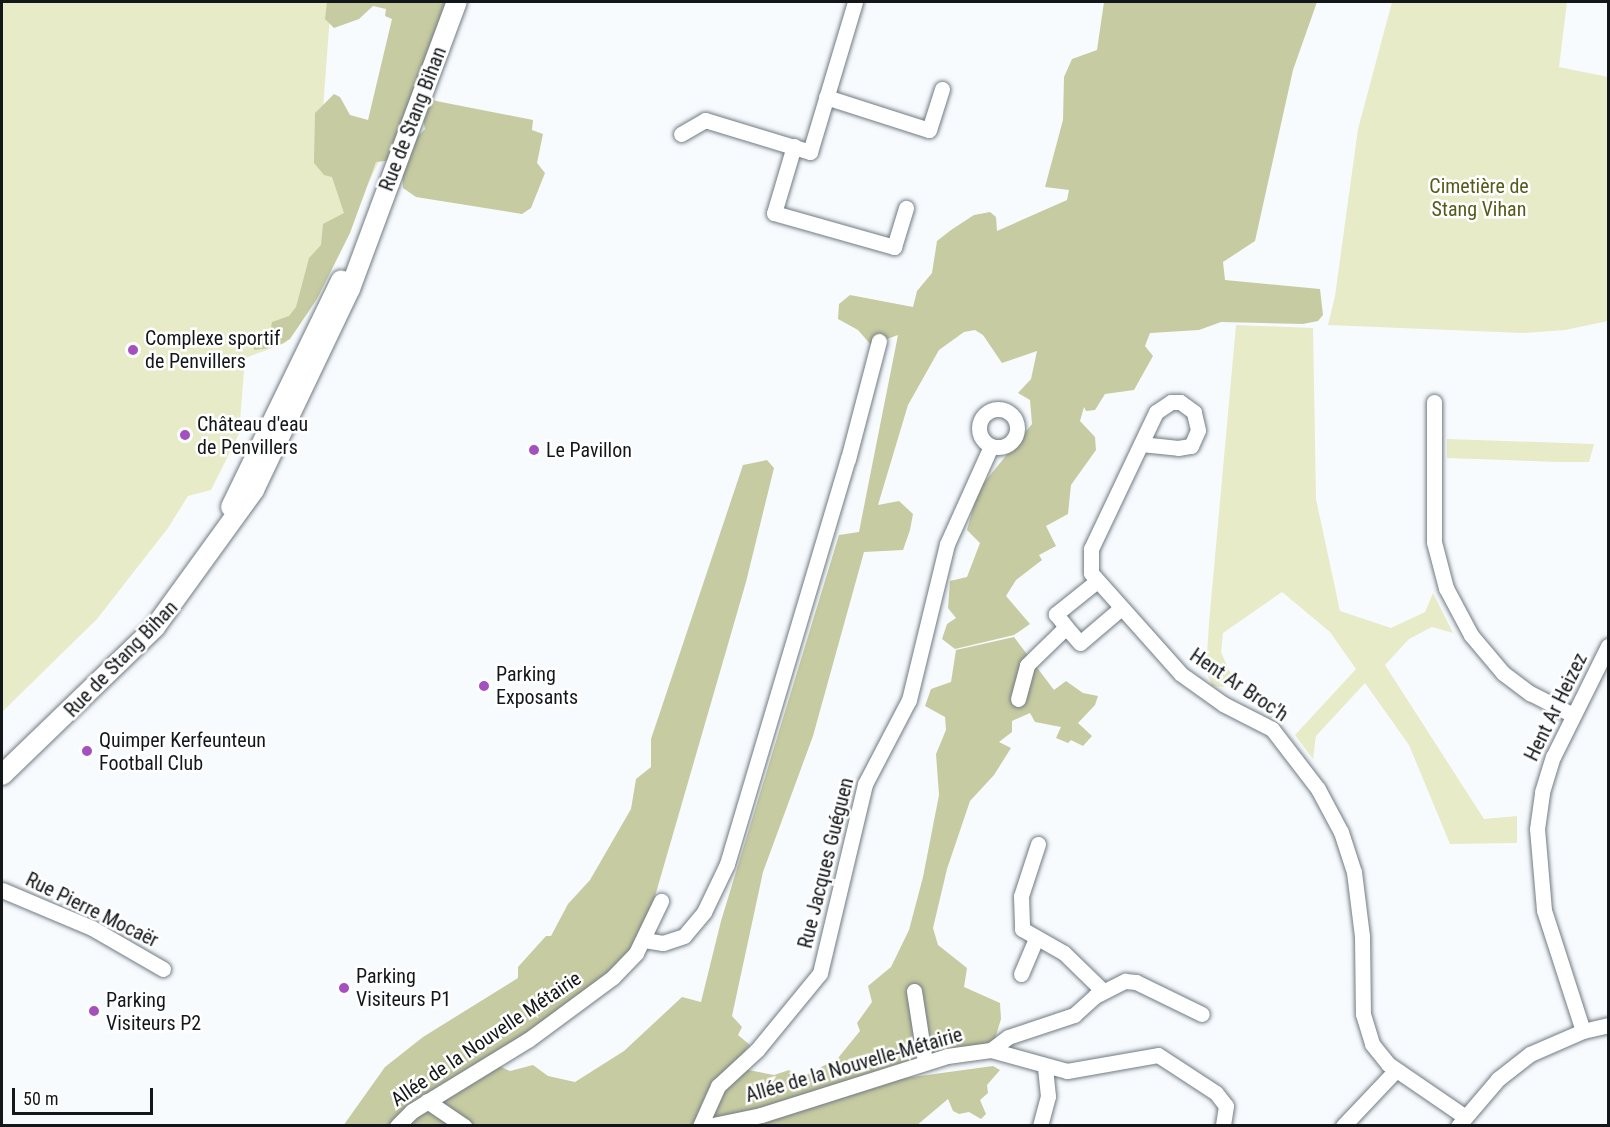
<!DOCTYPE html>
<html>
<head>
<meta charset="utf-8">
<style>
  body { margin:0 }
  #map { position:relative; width:1610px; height:1127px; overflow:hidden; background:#f7fbfe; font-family:"Roboto Condensed",sans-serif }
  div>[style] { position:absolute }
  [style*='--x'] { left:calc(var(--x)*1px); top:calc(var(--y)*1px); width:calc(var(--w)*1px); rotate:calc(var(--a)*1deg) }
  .green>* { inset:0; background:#e8ebc8 }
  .forest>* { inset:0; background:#c7cba1 }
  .roads { filter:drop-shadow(0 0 2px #717b82) drop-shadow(0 0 2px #717b82) }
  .minor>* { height:15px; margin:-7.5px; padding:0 7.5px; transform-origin:7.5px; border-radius:7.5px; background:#fff }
  .minor>.ring { margin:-7.5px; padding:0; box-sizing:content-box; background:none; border:15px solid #fff; border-radius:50% }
  .tertiary>* { height:20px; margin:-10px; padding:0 10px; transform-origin:10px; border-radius:10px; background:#fff }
  .dots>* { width:16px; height:16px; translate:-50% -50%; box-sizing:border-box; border:3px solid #fff; border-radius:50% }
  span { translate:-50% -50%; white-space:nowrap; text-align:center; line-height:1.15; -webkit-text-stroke:5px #fff; paint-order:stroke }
  .street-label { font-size:20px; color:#131719 }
  .park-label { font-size:20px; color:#575a18 }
  .poi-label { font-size:20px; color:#131719 }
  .left { translate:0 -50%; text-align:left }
  .frame { position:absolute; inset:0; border:3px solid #131719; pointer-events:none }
  .scale { position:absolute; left:12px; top:1088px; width:141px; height:27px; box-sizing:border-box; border:3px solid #131719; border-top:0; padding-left:8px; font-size:18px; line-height:21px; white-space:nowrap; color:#131719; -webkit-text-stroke:4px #fff; paint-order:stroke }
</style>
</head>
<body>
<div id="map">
  <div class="green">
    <i style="clip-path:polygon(2px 2px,331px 2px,323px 109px,384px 151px,298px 327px,285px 343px,245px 358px,239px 434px,211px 490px,188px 496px,168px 528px,97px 619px,2px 712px)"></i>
    <i style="clip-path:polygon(1392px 2px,1567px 2px,1559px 67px,1608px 77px,1608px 321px,1565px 330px,1523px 333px,1328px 325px,1335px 296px,1358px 129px)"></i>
    <i style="clip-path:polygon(1236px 325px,1313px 328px,1316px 499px,1340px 611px,1391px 628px,1425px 612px,1433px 593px,1453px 633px,1432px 627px,1409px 639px,1385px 665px,1484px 819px,1517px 816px,1517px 843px,1450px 844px,1409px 745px,1365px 683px,1316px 736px,1313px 759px,1295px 735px,1356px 669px,1330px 632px,1282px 592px,1223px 633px,1221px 652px,1233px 679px,1224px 687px,1212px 686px,1206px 670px,1209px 623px)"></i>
    <i style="clip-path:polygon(1447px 439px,1594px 444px,1589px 462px,1557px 462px,1447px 458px)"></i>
  </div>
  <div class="forest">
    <i style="clip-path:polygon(327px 2px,452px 2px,417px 90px,436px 101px,533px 120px,532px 130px,543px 134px,537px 163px,545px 173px,531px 208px,522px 214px,416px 197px,403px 188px,402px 165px,410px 144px,425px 129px,423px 119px,394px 160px,376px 162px,350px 233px,317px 299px,290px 339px,276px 347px,254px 350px,252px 333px,270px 333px,272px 322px,289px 316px,296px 307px,309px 258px,321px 245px,323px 224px,344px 213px,332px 177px,324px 175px,314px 163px,315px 113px,334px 94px,340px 97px,350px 115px,368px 120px,392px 19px,385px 16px,386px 9px,373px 6px,359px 19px,334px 28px,325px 19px)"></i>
    <i style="clip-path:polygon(1104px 2px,1317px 2px,1293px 70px,1255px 241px,1223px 262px,1225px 280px,1320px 289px,1323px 315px,1318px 321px,1303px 324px,1221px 322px,1199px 330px,1150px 333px,1145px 346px,1153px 356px,1134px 390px,1105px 394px,1095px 410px,1086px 411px,1084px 407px,1080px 421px,1095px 437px,1096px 450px,1071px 485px,1068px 514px,1046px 526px,1056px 546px,1039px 555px,1042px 560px,1016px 580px,1006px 596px,1030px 624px,1014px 635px,955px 649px,942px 639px,947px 624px,956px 618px,948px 608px,950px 581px,967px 577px,980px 543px,967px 530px,978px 490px,1032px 424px,1030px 400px,1018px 393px,1031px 379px,1037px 351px,1002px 363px,983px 335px,975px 330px,964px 332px,939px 350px,908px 405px,878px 505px,899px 501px,913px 514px,910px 530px,903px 550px,864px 552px,813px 736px,763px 872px,732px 1016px,742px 1027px,738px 1035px,750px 1045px,733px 1067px,774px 1075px,789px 1070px,801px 1078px,838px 1058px,860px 1031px,857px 1023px,872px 1002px,868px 986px,891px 967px,909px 930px,923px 877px,939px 795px,936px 754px,946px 730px,945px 717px,925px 706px,931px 689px,951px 682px,956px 650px,1014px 637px,1054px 690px,1066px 681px,1083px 693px,1098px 696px,1095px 705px,1078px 723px,1092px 736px,1083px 746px,1071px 740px,1068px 743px,1056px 738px,1061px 727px,1035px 722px,1030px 713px,1012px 721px,1012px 732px,999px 742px,1011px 748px,994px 775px,970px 801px,947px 869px,933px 928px,938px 945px,967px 968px,964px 987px,1000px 1003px,1001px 1019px,994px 1042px,908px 1068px,905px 1078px,993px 1066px,1000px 1070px,987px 1085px,988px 1093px,980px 1100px,986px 1114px,981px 1119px,969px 1112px,959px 1114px,953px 1111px,948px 1099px,916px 1126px,343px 1126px,385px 1067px,423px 1037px,518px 978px,518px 967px,546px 936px,551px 936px,568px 904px,590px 880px,631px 809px,636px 779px,651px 767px,651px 739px,743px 465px,767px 460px,774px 468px,746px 582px,647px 924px,620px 966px,499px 1060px,501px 1067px,510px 1071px,533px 1065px,548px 1076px,575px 1082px,624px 1051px,682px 997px,701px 1002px,721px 921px,839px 535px,859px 532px,868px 486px,898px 335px,871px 345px,858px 330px,838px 319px,839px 304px,850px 295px,913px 307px,917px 291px,932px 273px,937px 241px,951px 230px,974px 215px,990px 212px,996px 217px,997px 231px,1067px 200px,1069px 190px,1045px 187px,1063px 120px,1064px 77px,1072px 59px,1097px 50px)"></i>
  </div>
  <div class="roads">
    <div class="minor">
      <i style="--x:826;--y:97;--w:108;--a:17.8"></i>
      <i style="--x:929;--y:130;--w:43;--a:-72.4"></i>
      <i style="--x:681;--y:134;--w:28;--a:-30"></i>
      <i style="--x:705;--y:120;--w:110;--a:16.9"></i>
      <i style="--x:810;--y:152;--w:157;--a:-73.3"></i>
      <i style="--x:794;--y:146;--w:70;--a:106.6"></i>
      <i style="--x:774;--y:213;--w:125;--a:15.8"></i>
      <i style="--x:894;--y:247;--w:41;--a:-72.9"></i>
      <i style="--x:1434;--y:402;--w:140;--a:90"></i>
      <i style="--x:1434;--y:542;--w:48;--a:75.4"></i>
      <i style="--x:1446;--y:588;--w:53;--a:62"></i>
      <i style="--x:1471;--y:635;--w:50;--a:49.9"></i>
      <i style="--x:1503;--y:673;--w:34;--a:37"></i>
      <i style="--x:1530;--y:693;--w:48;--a:27.1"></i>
      <i class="ring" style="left:979px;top:409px;width:23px;height:23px"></i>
      <i style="--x:1141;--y:444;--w:37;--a:6"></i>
      <i style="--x:1178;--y:448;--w:13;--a:-9"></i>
      <i style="--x:1191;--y:446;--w:17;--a:-66"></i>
      <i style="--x:1198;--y:430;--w:18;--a:-103"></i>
      <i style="--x:1194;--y:412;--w:17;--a:-144"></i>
      <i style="--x:1180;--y:402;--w:9;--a:180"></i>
      <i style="--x:1171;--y:402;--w:18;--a:146"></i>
      <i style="--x:1156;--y:412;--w:152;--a:115.4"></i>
      <i style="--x:1091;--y:549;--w:24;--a:90"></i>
      <i style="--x:1091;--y:573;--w:135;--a:48.3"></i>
      <i style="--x:1181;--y:674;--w:52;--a:35.5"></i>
      <i style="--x:1223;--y:704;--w:55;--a:27"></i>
      <i style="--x:1272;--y:729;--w:76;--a:52.5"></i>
      <i style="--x:1318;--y:789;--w:49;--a:61.9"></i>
      <i style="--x:1341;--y:832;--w:42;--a:72"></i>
      <i style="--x:1354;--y:872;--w:64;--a:82.9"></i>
      <i style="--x:1362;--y:936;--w:78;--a:89.3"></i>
      <i style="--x:1363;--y:1014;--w:31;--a:73"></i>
      <i style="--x:1372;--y:1044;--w:26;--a:51"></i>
      <i style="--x:1388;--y:1064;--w:92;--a:34.4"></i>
      <i style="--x:1097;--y:581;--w:53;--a:141.2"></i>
      <i style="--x:1056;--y:614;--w:16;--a:52"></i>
      <i style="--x:1066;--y:627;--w:21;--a:49"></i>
      <i style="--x:1080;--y:643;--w:52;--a:-40.4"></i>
      <i style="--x:1018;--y:699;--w:35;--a:-75"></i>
      <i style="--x:1027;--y:665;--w:54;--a:-44.3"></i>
      <i style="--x:1038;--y:844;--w:55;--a:108.1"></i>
      <i style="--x:1021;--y:896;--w:33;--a:88"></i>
      <i style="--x:1022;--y:929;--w:48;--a:29.7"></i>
      <i style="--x:1064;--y:953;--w:54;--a:44.3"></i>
      <i style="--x:2;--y:890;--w:98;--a:22.9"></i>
      <i style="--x:92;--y:928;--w:82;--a:30"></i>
      <i style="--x:644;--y:940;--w:19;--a:9"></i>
      <i style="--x:663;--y:943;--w:22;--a:-18"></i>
      <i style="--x:684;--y:936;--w:31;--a:-50"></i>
      <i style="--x:704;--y:912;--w:53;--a:-64.4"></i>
      <i style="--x:727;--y:864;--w:423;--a:-73.4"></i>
      <i style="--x:848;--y:459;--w:122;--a:-75.3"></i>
      <i style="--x:1021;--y:974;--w:38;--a:-67"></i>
      <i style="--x:914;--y:991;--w:72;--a:81.2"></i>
      <i style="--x:1583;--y:1031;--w:127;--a:-107.9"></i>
      <i style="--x:1544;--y:910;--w:81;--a:-94.9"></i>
      <i style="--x:1537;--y:829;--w:37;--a:-82"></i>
      <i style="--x:1542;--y:792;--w:37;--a:-73"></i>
      <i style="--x:1553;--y:757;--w:124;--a:-63.6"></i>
      <i style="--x:991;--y:1050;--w:21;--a:-37"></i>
      <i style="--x:1008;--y:1037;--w:70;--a:-18.4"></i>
      <i style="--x:1074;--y:1015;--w:28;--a:-42"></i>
      <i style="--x:1095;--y:996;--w:34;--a:-27"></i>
      <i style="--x:1125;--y:981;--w:11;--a:5"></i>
      <i style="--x:1136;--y:982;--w:73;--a:25.9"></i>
      <i style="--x:427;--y:1101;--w:45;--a:34"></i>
      <i style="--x:397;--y:1126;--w:21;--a:-45"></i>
      <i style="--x:412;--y:1111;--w:136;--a:-31.5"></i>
      <i style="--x:528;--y:1040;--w:106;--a:-36.5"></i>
      <i style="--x:613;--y:977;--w:33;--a:-46"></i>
      <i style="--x:636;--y:953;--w:58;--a:-64.3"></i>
      <i style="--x:700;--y:1126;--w:44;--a:-65.8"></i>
      <i style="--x:718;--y:1086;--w:53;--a:-42.7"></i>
      <i style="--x:757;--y:1050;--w:99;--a:-50.7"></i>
      <i style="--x:820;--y:973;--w:194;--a:-76.6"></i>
      <i style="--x:865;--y:784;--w:95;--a:-62.4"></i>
      <i style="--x:909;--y:700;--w:161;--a:-76.3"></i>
      <i style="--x:947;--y:544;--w:107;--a:-65.8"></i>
      <i style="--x:708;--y:1126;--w:54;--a:-11.7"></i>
      <i style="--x:761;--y:1115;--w:195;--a:-17.6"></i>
      <i style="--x:947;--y:1056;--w:44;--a:-7.8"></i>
      <i style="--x:991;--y:1050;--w:79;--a:15.4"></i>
      <i style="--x:1067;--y:1071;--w:92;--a:-10"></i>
      <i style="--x:1158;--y:1055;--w:69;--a:33.2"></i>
      <i style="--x:1216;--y:1093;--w:16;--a:52"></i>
      <i style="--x:1226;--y:1106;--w:20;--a:99"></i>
      <i style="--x:1040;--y:1126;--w:31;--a:-75"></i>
      <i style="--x:1048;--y:1096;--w:30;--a:-96"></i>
      <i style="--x:1343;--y:1126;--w:77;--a:-46.6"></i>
      <i style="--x:1458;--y:1126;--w:62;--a:-49.6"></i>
      <i style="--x:1498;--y:1079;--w:41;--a:-38"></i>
      <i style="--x:1530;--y:1054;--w:58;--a:-23.5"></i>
      <i style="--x:1583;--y:1031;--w:26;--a:-13"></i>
    </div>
    <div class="tertiary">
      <i style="--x:231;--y:507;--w:252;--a:-64.1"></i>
      <i style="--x:2;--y:775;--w:213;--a:-44"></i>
      <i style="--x:155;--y:627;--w:169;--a:-54.1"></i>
      <i style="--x:254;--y:490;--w:223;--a:-64.5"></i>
      <i style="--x:350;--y:289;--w:306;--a:-69.6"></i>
    </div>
  </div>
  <div class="dots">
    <i style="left:133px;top:350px;background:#a450be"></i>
    <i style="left:185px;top:435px;background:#a450be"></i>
    <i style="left:534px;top:450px;background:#a450be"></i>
    <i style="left:484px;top:686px;background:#a450be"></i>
    <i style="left:87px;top:751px;background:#a450be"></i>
    <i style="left:344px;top:988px;background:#a450be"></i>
    <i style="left:94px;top:1011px;background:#a450be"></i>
  </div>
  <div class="street-label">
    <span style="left:413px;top:119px;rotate:-69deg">Rue de Stang Bihan</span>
    <span style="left:121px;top:659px;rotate:-46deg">Rue de Stang Bihan</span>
    <span style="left:1239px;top:685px;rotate:34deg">Hent Ar Broc'h</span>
    <span style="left:1556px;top:707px;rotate:-64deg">Hent Ar Heizez</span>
    <span style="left:826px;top:863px;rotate:-76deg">Rue Jacques Guéguen</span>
    <span style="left:92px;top:910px;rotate:26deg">Rue Pierre Mocaër</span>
    <span style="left:486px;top:1039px;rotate:-34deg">Allée de la Nouvelle Métairie</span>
    <span style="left:854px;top:1065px;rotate:-16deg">Allée de la Nouvelle-Métairie</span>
  </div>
  <div class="park-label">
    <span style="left:1479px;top:198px">Cimetière de<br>Stang Vihan</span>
  </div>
  <div class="poi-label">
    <span class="left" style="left:145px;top:350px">Complexe sportif<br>de Penvillers</span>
    <span class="left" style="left:197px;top:436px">Château d'eau<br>de Penvillers</span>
    <span class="left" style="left:546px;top:450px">Le Pavillon</span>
    <span class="left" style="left:496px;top:686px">Parking<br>Exposants</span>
    <span class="left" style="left:99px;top:752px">Quimper Kerfeunteun<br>Football Club</span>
    <span class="left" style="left:356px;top:988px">Parking<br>Visiteurs P1</span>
    <span class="left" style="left:106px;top:1012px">Parking<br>Visiteurs P2</span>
  </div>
  <div class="frame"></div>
  <div class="scale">50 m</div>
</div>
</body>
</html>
